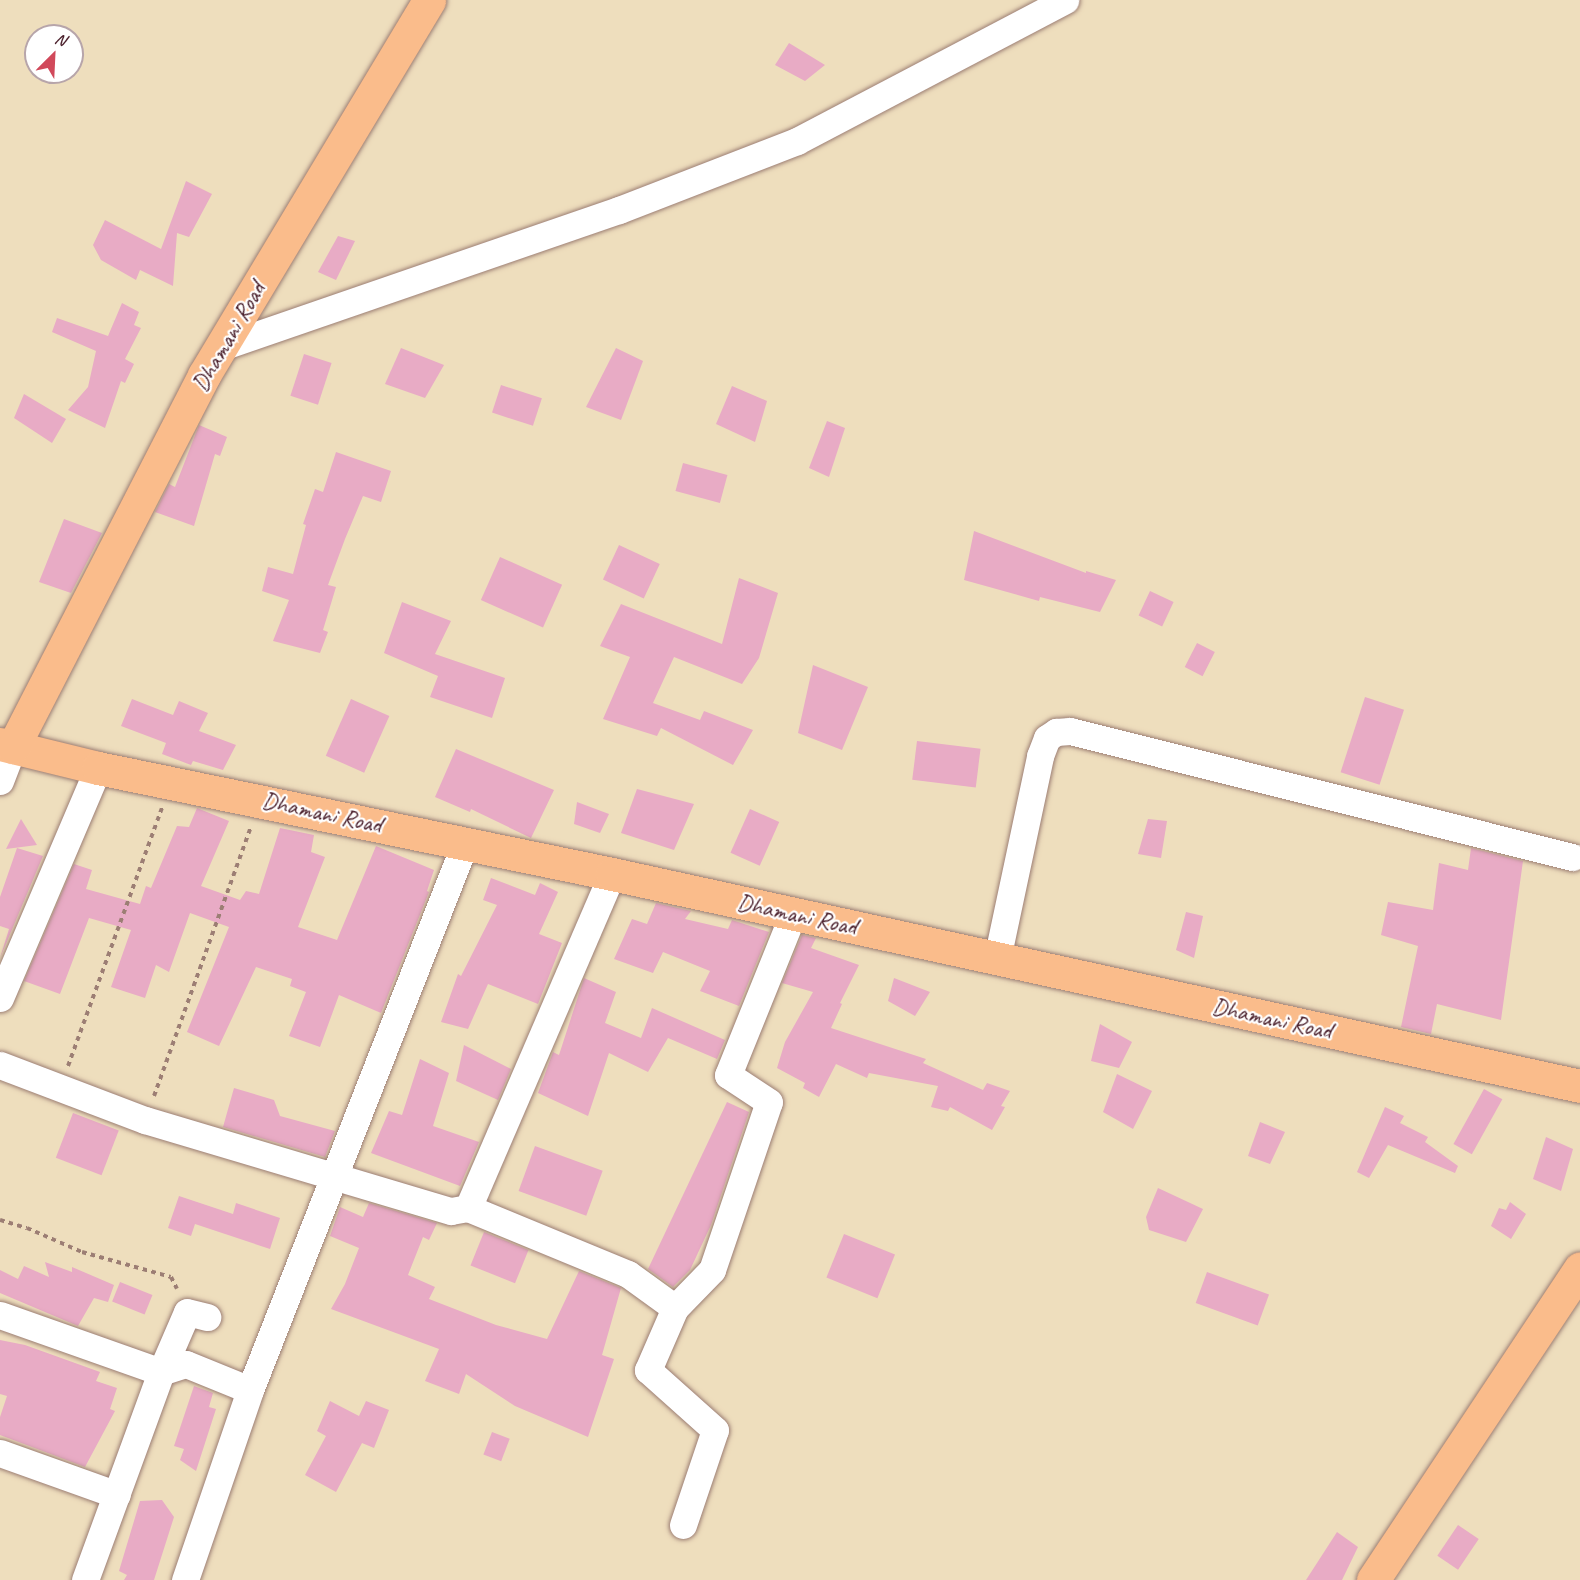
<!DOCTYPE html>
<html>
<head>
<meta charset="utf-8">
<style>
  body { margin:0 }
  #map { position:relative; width:1580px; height:1580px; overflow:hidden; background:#eedebd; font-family:Caveat,sans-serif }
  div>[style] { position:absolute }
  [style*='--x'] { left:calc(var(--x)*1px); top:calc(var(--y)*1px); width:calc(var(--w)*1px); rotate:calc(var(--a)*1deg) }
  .building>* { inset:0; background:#e8abc5; transform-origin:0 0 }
  .path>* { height:4px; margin-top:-2px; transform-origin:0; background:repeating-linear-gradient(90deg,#9c7e74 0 4.5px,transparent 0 9px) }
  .roads { filter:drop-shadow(0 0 2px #9c7e74) drop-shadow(0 0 2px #9c7e74) }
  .minor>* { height:27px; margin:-13.5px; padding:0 13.5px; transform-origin:13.5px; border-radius:13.5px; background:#fff }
  .major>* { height:33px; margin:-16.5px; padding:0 16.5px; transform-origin:16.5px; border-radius:16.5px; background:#fabc8b }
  span { translate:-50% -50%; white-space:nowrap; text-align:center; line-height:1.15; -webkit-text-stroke:4.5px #fff; paint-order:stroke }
  .street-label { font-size:24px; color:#4a1f2b }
  .north { position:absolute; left:24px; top:24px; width:60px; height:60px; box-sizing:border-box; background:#fff; border:2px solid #b7a5aa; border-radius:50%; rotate:24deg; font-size:16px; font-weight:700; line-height:24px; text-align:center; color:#4a1f2b }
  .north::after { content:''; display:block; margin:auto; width:21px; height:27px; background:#d1495b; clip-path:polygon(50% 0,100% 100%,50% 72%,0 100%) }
</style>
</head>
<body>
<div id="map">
  <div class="building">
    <i style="clip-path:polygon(789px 43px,825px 65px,805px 81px,775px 65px)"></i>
    <i style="clip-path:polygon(186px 181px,212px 194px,189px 237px,177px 233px,173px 286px,140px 270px,136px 280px,101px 260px,93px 245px,105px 220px,161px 249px)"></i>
    <i style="clip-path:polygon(338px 236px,355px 241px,336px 280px,318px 272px)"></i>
    <i style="clip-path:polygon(122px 303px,139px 312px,134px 325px,141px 328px,125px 359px,134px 364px,125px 383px,121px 381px,105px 428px,68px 410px,88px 387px,96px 351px,52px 332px,57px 318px,108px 336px)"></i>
    <i style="clip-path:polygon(401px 348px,444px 365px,425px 398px,385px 384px)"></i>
    <i style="clip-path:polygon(616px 348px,643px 361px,621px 420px,586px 407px)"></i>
    <i style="left:304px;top:354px;width:29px;height:44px;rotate:18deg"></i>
    <i style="left:501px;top:385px;width:43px;height:29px;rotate:18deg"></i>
    <i style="clip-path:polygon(732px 386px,767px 401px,755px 442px,716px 424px)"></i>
    <i style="clip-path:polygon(24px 394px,66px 419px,52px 443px,14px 418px)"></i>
    <i style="clip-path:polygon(827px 421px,845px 428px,829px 477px,809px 468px)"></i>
    <i style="clip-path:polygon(199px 425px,227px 437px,220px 456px,215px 454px,194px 526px,155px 512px,169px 484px,175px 487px)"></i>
    <i style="clip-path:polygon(336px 452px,391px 471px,381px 502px,363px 496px,345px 539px,328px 585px,336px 587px,323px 630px,328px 632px,320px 653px,273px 641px,289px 600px,262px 591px,268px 567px,293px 574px,306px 525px,303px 524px,315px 489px,323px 492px)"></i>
    <i style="left:683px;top:463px;width:46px;height:29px;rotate:15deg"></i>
    <i style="clip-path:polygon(64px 519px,102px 533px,71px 593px,39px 582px)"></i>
    <i style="clip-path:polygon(974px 531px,1086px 573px,1086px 571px,1116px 580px,1100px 612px,1040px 597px,1039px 601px,964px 580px)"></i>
    <i style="left:619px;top:545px;width:45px;height:38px;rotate:25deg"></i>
    <i style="left:500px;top:557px;width:68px;height:47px;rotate:24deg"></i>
    <i style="clip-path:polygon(739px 578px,778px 593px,759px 658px,742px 684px,674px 657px,653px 703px,700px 720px,704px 711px,753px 730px,733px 765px,661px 728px,657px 736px,603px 719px,630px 657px,600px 646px,621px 604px,722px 644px)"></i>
    <i style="left:1150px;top:591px;width:26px;height:27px;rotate:25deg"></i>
    <i style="clip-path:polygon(402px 602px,451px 621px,435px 654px,505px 678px,492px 718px,430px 697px,438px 676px,384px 653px)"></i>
    <i style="left:1197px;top:643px;width:20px;height:27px;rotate:27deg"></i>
    <i style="clip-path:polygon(813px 665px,868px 687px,842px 750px,798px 733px)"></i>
    <i style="left:1365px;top:697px;width:41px;height:79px;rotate:18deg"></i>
    <i style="clip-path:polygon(132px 699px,173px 715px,179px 701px,208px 713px,199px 731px,236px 745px,223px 770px,193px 761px,191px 765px,162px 754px,166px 743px,121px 726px)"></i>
    <i style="left:351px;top:699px;width:42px;height:62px;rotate:24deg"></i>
    <i style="left:917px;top:741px;width:64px;height:39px;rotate:7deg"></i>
    <i style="clip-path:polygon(456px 749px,554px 790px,531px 838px,471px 809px,470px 812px,435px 797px)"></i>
    <i style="clip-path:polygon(637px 789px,694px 804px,674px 850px,621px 833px)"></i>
    <i style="clip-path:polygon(577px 802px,609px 814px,600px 833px,574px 824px)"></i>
    <i style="clip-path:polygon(197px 808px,229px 821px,201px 886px,240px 900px,246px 891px,259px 894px,280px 828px,314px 835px,311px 852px,325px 857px,298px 927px,337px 940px,376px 846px,434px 870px,427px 891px,429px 892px,381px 1013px,339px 995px,320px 1047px,289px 1036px,306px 992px,290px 986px,292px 979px,256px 967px,219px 1046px,187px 1032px,229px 927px,190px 913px,169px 972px,156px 965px,145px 998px,111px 987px,131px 930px,89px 918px,60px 994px,24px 981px,74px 864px,92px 870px,86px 889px,140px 904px,146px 886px,151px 888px,177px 826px,189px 827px)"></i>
    <i style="left:750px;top:809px;width:32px;height:48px;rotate:24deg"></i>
    <i style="clip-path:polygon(21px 819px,37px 845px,6px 849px)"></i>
    <i style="clip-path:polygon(1148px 819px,1167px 821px,1161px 858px,1138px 854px)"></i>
    <i style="clip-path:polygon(17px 848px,43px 856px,0 958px,9px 929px,0 926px,0 897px)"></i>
    <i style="clip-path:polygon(1471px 848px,1523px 861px,1501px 1020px,1437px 1004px,1431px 1034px,1401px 1027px,1418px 946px,1381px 935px,1388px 902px,1433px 910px,1439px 863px,1468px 870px)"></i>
    <i style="clip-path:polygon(491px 878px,535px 895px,540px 883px,558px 892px,539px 934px,562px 943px,538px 1004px,488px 984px,468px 1029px,441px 1022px,458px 974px,461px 976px,497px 905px,483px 900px)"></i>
    <i style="clip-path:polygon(656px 903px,691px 911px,685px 919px,728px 929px,732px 920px,769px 932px,739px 1006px,700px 991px,710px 971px,663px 952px,653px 973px,614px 959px,632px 919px,647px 924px)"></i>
    <i style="clip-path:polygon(1186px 912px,1203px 916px,1194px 958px,1176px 950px)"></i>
    <i style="clip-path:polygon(802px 935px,816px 938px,811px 948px,859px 965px,840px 1003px,842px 1004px,831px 1028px,926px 1059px,923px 1063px,983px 1090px,987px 1083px,1010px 1091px,1001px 1106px,1005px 1107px,992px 1130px,950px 1107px,948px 1111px,931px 1107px,938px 1086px,869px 1073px,867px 1078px,836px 1064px,819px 1097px,803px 1088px,805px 1083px,777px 1068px,785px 1042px,813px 992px,782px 983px)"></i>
    <i style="clip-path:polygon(584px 978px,616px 992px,605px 1023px,641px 1038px,652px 1008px,725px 1040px,717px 1059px,668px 1038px,648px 1072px,609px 1053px,588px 1116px,538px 1093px,553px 1052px,559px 1055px)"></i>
    <i style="clip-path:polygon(894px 978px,930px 992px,915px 1016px,888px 1001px)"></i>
    <i style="clip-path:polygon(1100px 1024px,1132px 1042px,1119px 1068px,1091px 1061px)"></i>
    <i style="clip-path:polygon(464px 1045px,511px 1069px,498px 1100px,456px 1081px)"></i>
    <i style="clip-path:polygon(420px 1059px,449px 1073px,433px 1126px,479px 1142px,460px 1186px,371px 1153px,389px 1111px,402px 1115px)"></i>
    <i style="clip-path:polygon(1117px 1074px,1152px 1091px,1133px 1129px,1103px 1112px)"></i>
    <i style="clip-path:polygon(234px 1088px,274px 1100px,280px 1116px,335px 1131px,325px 1157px,223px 1127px)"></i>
    <i style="left:1484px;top:1089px;width:21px;height:63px;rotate:29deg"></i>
    <i style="clip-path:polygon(727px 1102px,749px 1112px,711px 1225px,690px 1270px,673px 1287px,648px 1269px)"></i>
    <i style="clip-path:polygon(1385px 1107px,1404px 1116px,1400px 1123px,1428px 1137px,1425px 1142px,1458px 1166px,1455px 1173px,1388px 1145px,1369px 1178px,1357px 1172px)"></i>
    <i style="left:73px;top:1113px;width:49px;height:48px;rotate:21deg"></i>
    <i style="clip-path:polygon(1260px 1122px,1285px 1132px,1270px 1164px,1248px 1156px)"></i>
    <i style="clip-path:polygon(1546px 1137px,1573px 1149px,1561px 1191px,1533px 1179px)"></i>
    <i style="left:535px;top:1146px;width:72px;height:48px;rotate:20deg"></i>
    <i style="clip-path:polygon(1158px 1188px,1203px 1209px,1186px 1242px,1149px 1230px,1146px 1217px)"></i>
    <i style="clip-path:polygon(179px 1196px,233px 1214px,236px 1203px,280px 1218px,270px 1249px,195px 1224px,191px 1236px,168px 1228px)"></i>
    <i style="clip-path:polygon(1510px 1202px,1526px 1214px,1511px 1239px,1491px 1226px,1499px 1208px,1506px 1210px)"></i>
    <i style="clip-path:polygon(369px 1203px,437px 1223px,429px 1240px,423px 1237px,408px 1275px,435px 1287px,429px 1299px,496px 1325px,547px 1339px,579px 1271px,621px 1288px,602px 1355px,614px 1359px,588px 1437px,515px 1406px,466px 1374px,459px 1394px,425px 1381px,439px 1349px,331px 1309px,345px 1284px,359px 1248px,330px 1236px,340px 1207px,363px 1217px)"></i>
    <i style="left:484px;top:1232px;width:48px;height:36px;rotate:22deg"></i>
    <i style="left:844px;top:1234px;width:55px;height:47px;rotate:22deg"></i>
    <i style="clip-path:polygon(45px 1262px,72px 1272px,72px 1267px,114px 1285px,108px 1302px,94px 1298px,78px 1326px,0 1293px,0 1270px,18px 1279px,24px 1266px,49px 1277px)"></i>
    <i style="left:1207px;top:1272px;width:66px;height:33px;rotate:20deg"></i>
    <i style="left:120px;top:1282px;width:35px;height:21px;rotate:22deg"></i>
    <i style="clip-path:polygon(0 1340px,25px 1345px,100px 1372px,96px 1381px,117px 1388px,110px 1409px,115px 1411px,85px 1467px,0 1435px,0 1417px,7px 1396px,0 1394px)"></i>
    <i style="clip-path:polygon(194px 1386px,213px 1393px,209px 1407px,216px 1409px,196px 1471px,180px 1460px,184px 1449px,174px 1446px)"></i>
    <i style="clip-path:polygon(330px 1401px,359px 1416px,366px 1401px,389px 1410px,374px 1448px,362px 1443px,336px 1492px,305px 1475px,326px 1436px,317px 1431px)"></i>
    <i style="left:492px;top:1432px;width:19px;height:24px;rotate:21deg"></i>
    <i style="clip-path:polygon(162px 1500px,174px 1517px,154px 1580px,124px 1580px,127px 1575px,119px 1571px,140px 1501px)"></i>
    <i style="left:1458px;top:1525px;width:25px;height:37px;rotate:34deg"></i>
    <i style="clip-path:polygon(1337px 1532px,1358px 1547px,1342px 1580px,1306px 1580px)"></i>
  </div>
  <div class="path">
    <i style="--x:68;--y:1066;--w:275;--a:-70"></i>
    <i style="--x:154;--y:1096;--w:286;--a:-70.2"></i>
    <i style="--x:0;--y:1220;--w:28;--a:17"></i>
    <i style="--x:27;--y:1228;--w:60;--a:23.6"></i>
    <i style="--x:82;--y:1252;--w:92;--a:15.7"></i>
    <i style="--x:171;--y:1277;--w:13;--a:63"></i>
  </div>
  <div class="roads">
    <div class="minor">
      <i style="--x:221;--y:347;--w:421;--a:-19"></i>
      <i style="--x:619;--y:210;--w:191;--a:-21.2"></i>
      <i style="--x:797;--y:141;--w:303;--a:-27.7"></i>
      <i style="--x:0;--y:781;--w:36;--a:-69"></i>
      <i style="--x:997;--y:959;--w:208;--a:-78"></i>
      <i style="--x:1040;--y:756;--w:19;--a:-69"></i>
      <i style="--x:1047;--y:738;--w:11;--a:-34"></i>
      <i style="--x:1056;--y:732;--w:14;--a:-4"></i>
      <i style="--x:1070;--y:731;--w:518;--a:14.09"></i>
      <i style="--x:0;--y:998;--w:250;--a:-66.9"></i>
      <i style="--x:0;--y:1065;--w:155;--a:20.8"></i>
      <i style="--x:145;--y:1120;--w:319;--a:16.6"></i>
      <i style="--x:451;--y:1211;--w:17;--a:-10"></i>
      <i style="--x:468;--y:1208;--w:173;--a:22.4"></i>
      <i style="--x:628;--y:1274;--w:58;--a:35.9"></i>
      <i style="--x:468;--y:1208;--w:364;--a:-66.7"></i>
      <i style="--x:0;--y:1315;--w:171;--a:19.5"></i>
      <i style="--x:161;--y:1372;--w:26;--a:-18"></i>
      <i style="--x:186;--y:1364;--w:69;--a:22.1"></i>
      <i style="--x:250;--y:1390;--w:588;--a:-68.54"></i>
      <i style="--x:0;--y:1453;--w:124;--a:19.7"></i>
      <i style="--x:683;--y:1525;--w:100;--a:-71.4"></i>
      <i style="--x:715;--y:1430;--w:90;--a:-138.2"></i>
      <i style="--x:648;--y:1370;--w:68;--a:-66.5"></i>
      <i style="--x:675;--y:1308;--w:53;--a:-45.8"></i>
      <i style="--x:712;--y:1270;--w:177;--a:-71.3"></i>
      <i style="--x:769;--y:1102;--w:49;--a:-146.6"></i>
      <i style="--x:728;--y:1075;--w:174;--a:-68"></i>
      <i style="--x:85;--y:1580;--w:221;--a:-69.9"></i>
      <i style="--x:161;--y:1372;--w:65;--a:-66.6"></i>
      <i style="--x:187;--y:1312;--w:21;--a:14"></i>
      <i style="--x:185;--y:1580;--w:201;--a:-71.1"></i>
    </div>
    <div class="major">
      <i style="--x:0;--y:744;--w:101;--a:13.8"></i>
      <i style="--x:98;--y:768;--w:525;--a:11.65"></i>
      <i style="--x:612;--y:874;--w:991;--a:12.35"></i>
      <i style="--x:13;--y:747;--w:418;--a:-62.8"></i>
      <i style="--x:204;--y:375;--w:437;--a:-59"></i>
      <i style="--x:1373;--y:1580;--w:374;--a:-56.4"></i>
    </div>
  </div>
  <div class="street-label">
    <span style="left:229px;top:337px;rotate:-60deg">Dhamani Road</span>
    <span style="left:322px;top:813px;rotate:12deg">Dhamani Road</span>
    <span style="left:797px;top:915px;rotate:12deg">Dhamani Road</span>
    <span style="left:1272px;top:1019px;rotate:12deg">Dhamani Road</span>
  </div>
  <div class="north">N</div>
</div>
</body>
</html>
